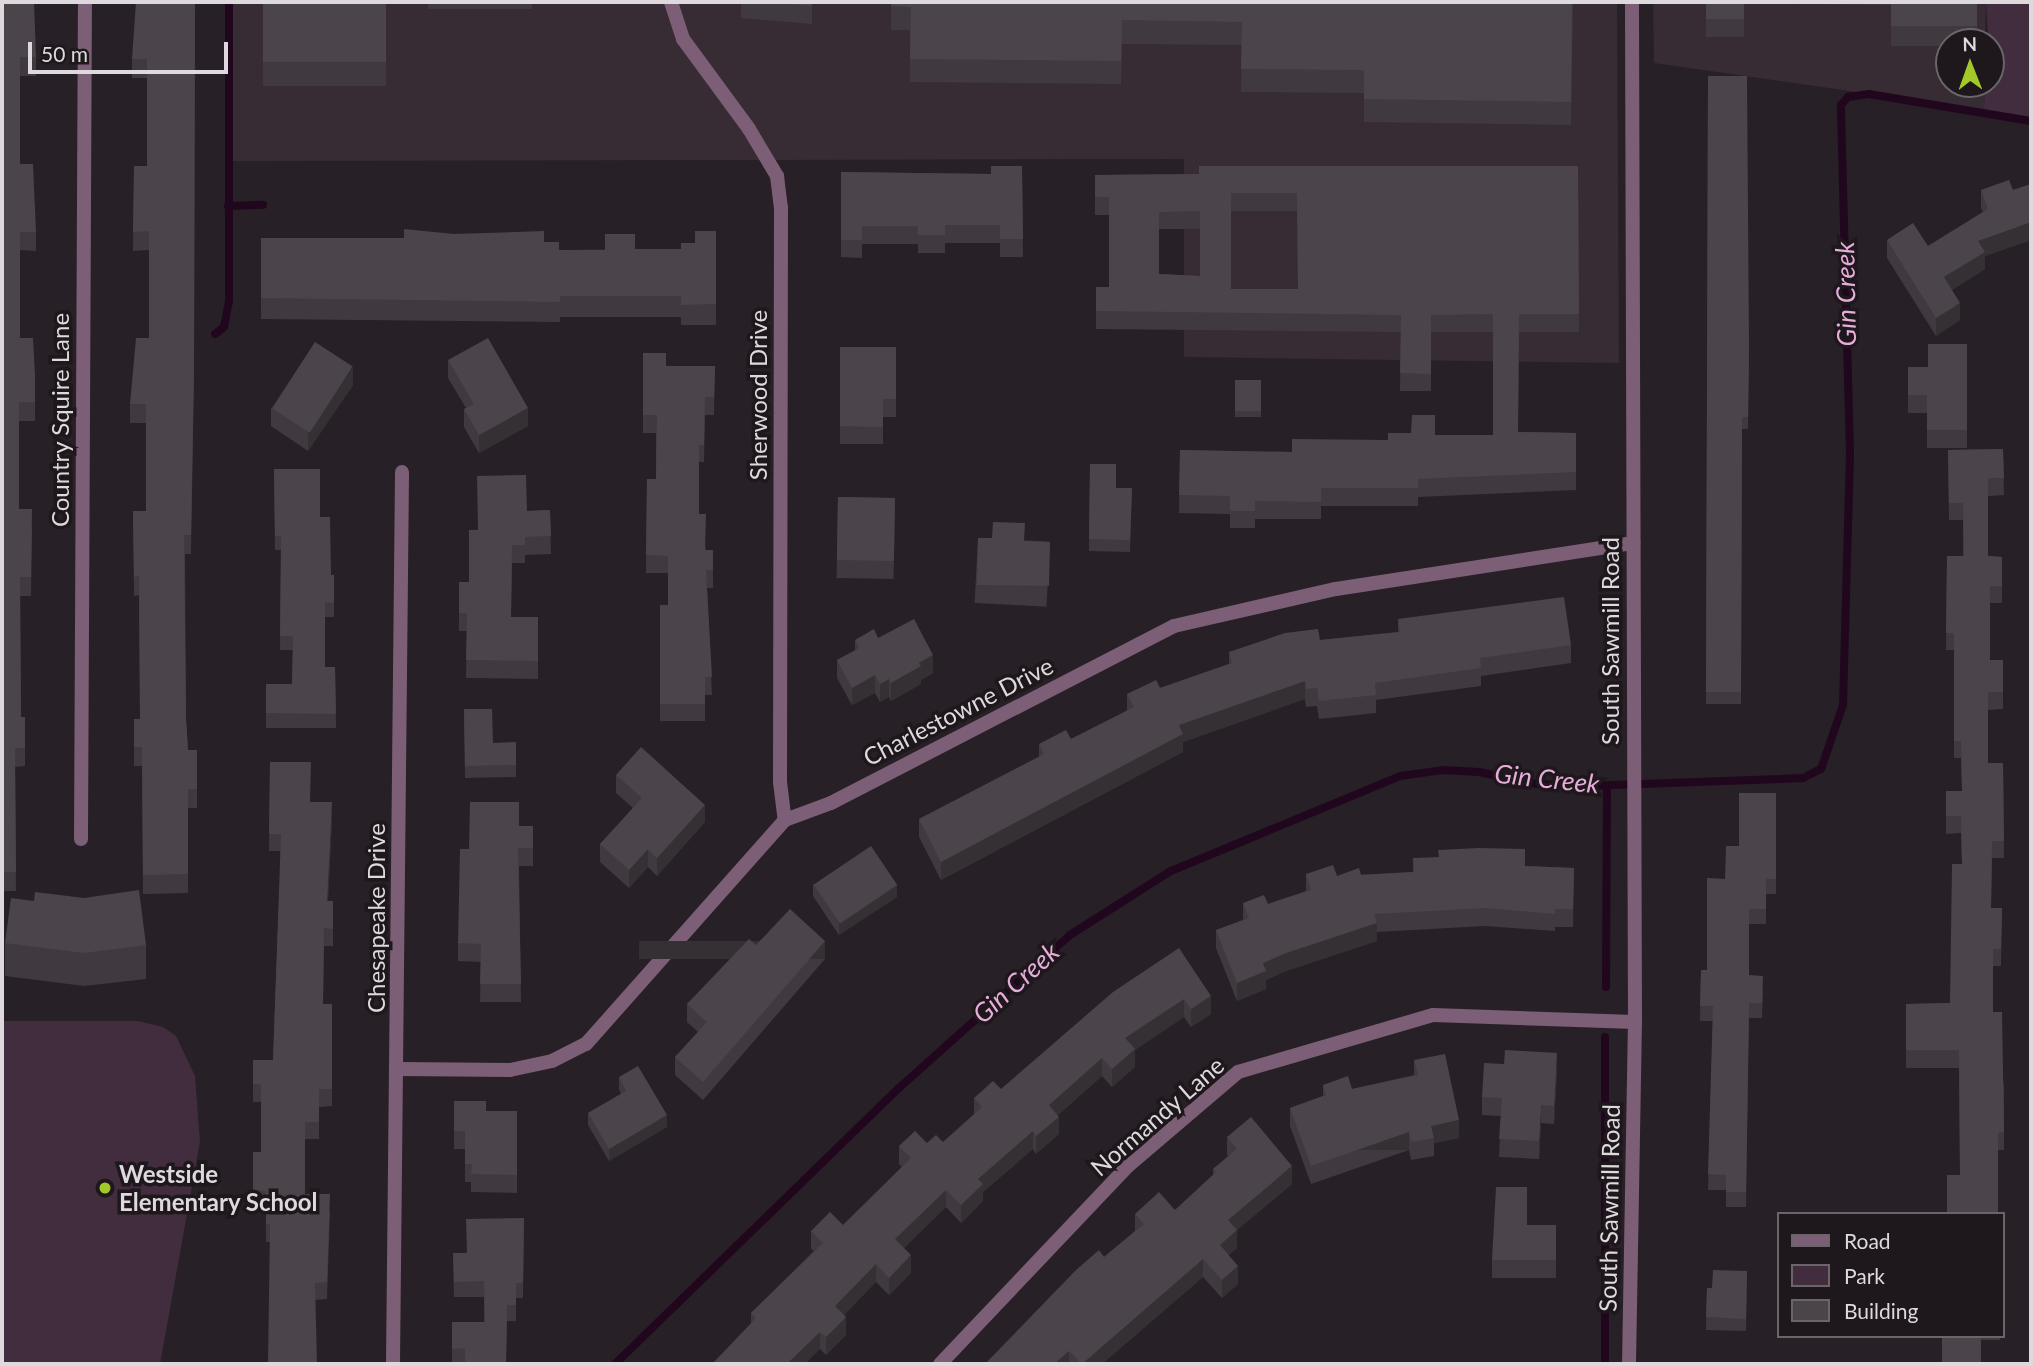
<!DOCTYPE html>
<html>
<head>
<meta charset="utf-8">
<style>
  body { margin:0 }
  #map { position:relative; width:2033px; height:1366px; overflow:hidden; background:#272026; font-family:Lato,sans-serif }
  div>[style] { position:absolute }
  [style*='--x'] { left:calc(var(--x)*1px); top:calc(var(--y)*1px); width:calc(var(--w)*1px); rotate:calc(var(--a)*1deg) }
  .built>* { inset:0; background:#372b34 }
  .green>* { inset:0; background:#422d3e }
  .stream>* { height:8px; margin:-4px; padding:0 4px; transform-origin:4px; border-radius:4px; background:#21071e }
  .minor>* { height:14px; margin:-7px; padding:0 7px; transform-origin:7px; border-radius:7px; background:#7d5e77 }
  .tertiary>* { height:14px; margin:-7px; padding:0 7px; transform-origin:7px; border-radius:7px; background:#7d5e77 }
  .wall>* { inset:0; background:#403a40; transform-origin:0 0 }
  .shaded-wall>* { inset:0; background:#343034; transform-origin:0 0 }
  .building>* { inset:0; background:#4b444a; transform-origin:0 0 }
  .dots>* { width:19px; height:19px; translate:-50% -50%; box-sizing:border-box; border:4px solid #1e171c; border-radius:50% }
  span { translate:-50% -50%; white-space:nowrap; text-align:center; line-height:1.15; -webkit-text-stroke:7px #1e171c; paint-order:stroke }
  .street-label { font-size:24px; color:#ddd9dc }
  .poi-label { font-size:24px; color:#ddd9dc; font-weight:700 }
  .left { translate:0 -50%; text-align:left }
  .water-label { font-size:26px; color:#e6addb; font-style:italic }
  .frame { position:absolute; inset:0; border:4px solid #ddd9dc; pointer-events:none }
  .legend { position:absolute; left:1777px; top:1212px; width:228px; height:126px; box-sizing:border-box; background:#1e171c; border:2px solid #6a6569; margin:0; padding:9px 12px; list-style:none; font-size:21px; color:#ddd9dc }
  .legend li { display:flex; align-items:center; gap:14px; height:35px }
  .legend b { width:35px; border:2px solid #6a6569 }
  .north { position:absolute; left:1935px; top:28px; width:70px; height:70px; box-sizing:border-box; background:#1e171c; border:2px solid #6a6569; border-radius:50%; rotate:359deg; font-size:19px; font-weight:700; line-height:28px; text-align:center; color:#ddd9dc }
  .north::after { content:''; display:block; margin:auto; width:24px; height:32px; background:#a2c927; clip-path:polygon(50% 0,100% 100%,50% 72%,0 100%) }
  .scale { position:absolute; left:28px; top:42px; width:200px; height:32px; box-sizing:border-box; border:4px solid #ddd9dc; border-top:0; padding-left:9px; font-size:21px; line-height:24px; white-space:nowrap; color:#ddd9dc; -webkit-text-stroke:5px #1e171c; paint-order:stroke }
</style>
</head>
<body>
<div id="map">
  <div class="built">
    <i style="clip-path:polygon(231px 2px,1617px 2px,1619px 363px,1184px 357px,1184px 159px,231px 161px)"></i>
    <i style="clip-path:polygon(1653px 2px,1986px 2px,1985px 42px,1949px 42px,1949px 84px,1985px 84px,1984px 110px,1654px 63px)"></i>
  </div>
  <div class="green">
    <i style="clip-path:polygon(1986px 2px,2031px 2px,2031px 118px,1984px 110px,1985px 84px,1991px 84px)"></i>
    <i style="clip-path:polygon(2px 1021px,138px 1021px,163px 1027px,176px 1036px,195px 1076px,200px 1142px,160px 1364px,2px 1364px)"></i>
  </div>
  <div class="stream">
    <i style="--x:228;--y:206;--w:35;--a:-2"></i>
    <i style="--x:215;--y:334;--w:11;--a:-38"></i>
    <i style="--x:224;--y:327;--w:26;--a:-79"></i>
    <i style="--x:229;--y:301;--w:299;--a:-90"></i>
    <i style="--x:1606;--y:987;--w:201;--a:-89.7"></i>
    <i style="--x:615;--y:1364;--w:396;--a:-44.2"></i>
    <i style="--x:899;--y:1088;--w:229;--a:-41.8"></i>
    <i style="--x:1070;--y:935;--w:120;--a:-32.4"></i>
    <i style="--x:1171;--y:871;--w:248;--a:-22.5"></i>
    <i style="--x:1400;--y:776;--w:43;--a:-7.9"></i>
    <i style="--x:1443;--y:770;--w:36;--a:3"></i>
    <i style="--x:1479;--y:772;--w:58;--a:11.9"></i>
    <i style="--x:1536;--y:784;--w:50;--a:2.3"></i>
    <i style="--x:1586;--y:786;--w:217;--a:-2.1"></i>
    <i style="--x:1803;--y:778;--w:20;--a:-27"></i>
    <i style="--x:1821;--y:769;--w:68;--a:-71"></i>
    <i style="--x:1843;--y:705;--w:251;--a:-88.4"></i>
    <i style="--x:1850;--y:454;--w:349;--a:-91.5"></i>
    <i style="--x:1841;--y:105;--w:11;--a:-49"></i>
    <i style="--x:1848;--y:97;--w:21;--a:-8"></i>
    <i style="--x:1869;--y:94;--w:164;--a:9.5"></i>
    <i style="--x:1605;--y:1364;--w:327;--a:-90"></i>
  </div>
  <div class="minor">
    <i style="--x:671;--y:2;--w:39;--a:72"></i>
    <i style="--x:683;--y:39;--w:112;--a:53.7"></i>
    <i style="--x:749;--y:129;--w:55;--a:59.2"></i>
    <i style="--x:777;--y:176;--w:31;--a:83"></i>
    <i style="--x:781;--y:207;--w:575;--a:90.1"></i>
    <i style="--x:780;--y:782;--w:38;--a:83"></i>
    <i style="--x:81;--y:839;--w:837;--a:-89.73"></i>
    <i style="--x:398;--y:1069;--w:112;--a:0.5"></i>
    <i style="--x:510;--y:1070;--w:43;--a:-12.1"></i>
    <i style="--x:552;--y:1061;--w:38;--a:-27"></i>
    <i style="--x:586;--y:1044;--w:300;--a:-48.4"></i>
    <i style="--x:785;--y:820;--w:49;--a:-20.3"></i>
    <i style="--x:831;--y:803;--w:386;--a:-27.3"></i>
    <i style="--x:1174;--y:626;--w:166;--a:-12.9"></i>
    <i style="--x:1336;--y:589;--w:301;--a:-8.8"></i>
    <i style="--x:393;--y:1364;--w:892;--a:-89.42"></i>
    <i style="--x:940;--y:1364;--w:273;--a:-46.5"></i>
    <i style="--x:1128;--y:1166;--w:145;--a:-40.5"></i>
    <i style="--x:1238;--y:1072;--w:203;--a:-16.3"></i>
    <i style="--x:1433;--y:1015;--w:202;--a:2"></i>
  </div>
  <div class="tertiary">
    <i style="--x:1629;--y:1364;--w:342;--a:-89"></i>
    <i style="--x:1635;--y:1022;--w:1020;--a:-90.17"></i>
  </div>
  <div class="wall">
    <i style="clip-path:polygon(2px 2px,36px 57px,36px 76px,20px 76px,20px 164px,36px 232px,36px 251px,20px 250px,20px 338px,35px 375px,35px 421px,19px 421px,19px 509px,32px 528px,31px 596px,20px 596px,21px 717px,25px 717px,25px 766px,15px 767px,16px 891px,2px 891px)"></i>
    <i style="clip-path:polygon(195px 2px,194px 381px,191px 554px,185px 554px,186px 719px,188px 750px,197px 750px,197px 808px,188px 808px,188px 893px,143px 894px,142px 766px,134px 766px,134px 719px,140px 719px,139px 595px,134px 596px,133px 511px,146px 511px,146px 423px,130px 423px,130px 404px,149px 338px,149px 250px,133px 251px,134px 166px,147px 166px,147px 78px,132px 78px,132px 59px)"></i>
    <i style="left:263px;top:2px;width:123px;height:84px"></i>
    <i style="left:428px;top:2px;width:104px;height:7px"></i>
    <i style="clip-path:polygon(741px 2px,840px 2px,840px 3px,812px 3px,812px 24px,741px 18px)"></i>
    <i style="clip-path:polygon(891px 2px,1573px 2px,1571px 125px,1364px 122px,1364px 93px,1241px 92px,1242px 45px,1122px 44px,1121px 84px,910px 82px,910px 30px,891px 30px)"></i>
    <i style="left:1706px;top:2px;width:38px;height:35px"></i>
    <i style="clip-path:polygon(1792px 2px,1977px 2px,1977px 42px,1949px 42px,1949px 46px,1891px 46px,1891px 5px,1792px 4px)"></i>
    <i style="clip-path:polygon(1708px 76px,1749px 357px,1748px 429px,1742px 429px,1741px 704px,1706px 704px)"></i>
    <i style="clip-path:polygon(1022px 166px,1023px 257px,1000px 257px,1000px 243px,945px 243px,945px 253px,918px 253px,918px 244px,862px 244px,862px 258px,841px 257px,841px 172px,991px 174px)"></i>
    <i style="clip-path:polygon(evenodd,1578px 166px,1579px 332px,1519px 332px,1518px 432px,1576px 433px,1576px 490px,1418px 497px,1418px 506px,1321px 506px,1321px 519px,1255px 519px,1255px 528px,1230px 528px,1230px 514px,1179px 513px,1180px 450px,1292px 452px,1435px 435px,1493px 435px,1493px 332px,1431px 332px,1431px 391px,1400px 391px,1401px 332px,1096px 329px,1096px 287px,1109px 287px,1109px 215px,1095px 215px,1095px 175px,1199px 174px,1578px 166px,1231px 211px,1297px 211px,1298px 289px,1231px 289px,1231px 211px,1578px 166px,1159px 229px,1200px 229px,1200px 276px,1159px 274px,1159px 229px)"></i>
    <i style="clip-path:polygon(2031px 184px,2031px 240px,1985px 256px,1985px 269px,1952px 290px,1960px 320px,1936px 336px,1887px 258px,1887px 240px,1928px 246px,1983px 212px,1981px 208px,1981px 190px,2013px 190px)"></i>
    <i style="clip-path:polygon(716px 231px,716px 325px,681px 325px,681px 317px,560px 317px,560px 322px,261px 319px,261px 238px,404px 238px,454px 234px,544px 242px,559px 250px,681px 249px,695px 243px)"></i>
    <i style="clip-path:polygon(1967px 344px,1967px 448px,1927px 448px,1927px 413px,1908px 413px,1908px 367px,1928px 367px)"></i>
    <i style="clip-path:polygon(840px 347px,896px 347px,896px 417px,883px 417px,883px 444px,840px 444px)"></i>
    <i style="clip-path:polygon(643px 353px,666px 366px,715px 366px,714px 415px,705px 415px,704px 462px,699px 462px,699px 514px,706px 550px,713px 550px,713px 588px,707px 588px,712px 695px,705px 695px,705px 721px,660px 721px,660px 605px,668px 605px,668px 573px,646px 573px,647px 479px,656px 479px,656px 433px,643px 433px)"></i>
    <i style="clip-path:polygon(448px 360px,528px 426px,479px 453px,464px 427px,464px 409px,466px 408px,448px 378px)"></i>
    <i style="left:1235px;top:380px;width:26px;height:37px"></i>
    <i style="clip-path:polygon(353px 385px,308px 451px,271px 426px,271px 408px)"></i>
    <i style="clip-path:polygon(2003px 449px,2004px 495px,1988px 496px,1988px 556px,2002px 557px,2002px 603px,1990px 603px,1990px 660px,2003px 660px,2003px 709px,1988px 710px,1988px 763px,2003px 763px,2004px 858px,1992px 858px,1991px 908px,2002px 908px,2001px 966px,1993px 966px,1993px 1012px,2004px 1087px,2004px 1150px,1998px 1150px,1960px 1175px,1959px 1068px,1906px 1068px,1906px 1004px,1950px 1003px,1962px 864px,1961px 833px,1946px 834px,1946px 791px,1962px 791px,1961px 758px,1954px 758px,1954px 650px,1946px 650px,1947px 556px,1963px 556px,1963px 520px,1949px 520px,1948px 450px)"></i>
    <i style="clip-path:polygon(1090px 464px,1116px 488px,1132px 488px,1130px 552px,1089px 551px)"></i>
    <i style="clip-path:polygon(274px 469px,320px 517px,331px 575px,334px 575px,334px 617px,325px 617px,325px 667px,335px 667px,336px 728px,266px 728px,266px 684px,292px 684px,293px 650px,280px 650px,281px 550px,275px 550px)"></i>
    <i style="left:838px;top:497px;width:57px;height:81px;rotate:1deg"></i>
    <i style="clip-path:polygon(550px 510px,551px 554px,525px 555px,525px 563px,512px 563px,511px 617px,538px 617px,538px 679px,466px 678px,467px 631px,459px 631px,459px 582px,469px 582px,477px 530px,527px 511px)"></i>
    <i style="left:978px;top:538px;width:72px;height:65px;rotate:3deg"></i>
    <i style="clip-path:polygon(1398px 619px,1571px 645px,1571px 663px,1481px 676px,1481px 686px,1376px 700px,1376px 713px,1319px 719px,1317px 706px,1306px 707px,1305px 699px,1183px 742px,1183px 752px,941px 880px,919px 837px,919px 819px,1039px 757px,1039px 744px,1071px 739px,1127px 711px,1127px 694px,1160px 688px,1229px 664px,1229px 652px,1320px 640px,1398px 632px)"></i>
    <i style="clip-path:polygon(878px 638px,933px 673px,921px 680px,921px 684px,891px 701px,889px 697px,880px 702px,875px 693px,852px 705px,837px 678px,837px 660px,855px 651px,855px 640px)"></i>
    <i style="clip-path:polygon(464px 709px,493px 743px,516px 765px,516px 777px,465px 778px)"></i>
    <i style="clip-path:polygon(270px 762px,310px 802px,332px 819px,328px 901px,333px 901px,333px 946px,324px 946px,323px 1004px,332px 1004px,332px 1106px,319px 1107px,319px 1139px,305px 1139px,305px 1194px,330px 1211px,327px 1299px,315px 1300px,270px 1242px,266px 1242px,266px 1208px,253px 1208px,253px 1152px,261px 1152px,261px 1102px,253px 1102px,253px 1060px,273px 1060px,281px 851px,269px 851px)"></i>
    <i style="clip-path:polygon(616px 775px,705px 822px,657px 876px,648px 867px,629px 888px,600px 862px,600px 844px,633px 808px,616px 793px)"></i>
    <i style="clip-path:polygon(1776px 793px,1776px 894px,1766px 894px,1766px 924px,1749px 924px,1749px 975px,1763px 991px,1762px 1018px,1749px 1018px,1746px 1207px,1726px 1207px,1726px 1190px,1708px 1190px,1713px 1021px,1700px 1021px,1701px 970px,1707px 970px,1725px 879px,1739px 846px)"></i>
    <i style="clip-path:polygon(519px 826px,533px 826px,533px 866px,519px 866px,521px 1002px,480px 1002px,481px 962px,458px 961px,458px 943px,469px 849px)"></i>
    <i style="clip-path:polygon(1413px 858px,1525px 866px,1574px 868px,1573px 927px,1555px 927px,1555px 931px,1485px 926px,1377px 932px,1377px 941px,1286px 971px,1266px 980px,1266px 989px,1237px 1001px,1216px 948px,1216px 930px,1243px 920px,1243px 903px,1268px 904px,1306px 891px,1306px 874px,1337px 876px,1413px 872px)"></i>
    <i style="clip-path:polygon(813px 884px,897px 897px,839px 935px,813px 896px)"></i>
    <i style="clip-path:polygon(84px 898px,146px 945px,146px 979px,84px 986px,5px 976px,5px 943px,34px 901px)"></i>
    <i style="clip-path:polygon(756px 945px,825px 959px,703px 1100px,675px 1075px,675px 1057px,698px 1032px,687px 1022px,687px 1004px)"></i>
    <i style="clip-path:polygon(1179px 948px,1211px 1014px,1191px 1027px,1184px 1017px,1135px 1050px,1135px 1067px,1112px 1087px,1102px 1076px,1058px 1115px,1059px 1134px,1036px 1154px,1033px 1149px,983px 1192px,983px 1201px,961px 1223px,946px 1207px,904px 1248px,911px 1273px,889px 1295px,876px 1282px,844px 1315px,846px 1335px,826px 1355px,820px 1349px,751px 1323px,751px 1313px,814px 1251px,811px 1249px,811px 1231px,843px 1225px,902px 1167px,899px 1164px,899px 1146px,943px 1142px,974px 1115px,974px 1098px,1001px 1089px)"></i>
    <i style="clip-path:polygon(1414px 1060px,1459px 1138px,1434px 1143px,1434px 1156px,1411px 1160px,1409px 1150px,1311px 1184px,1290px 1126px,1290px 1108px,1323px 1096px,1323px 1085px,1352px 1089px,1414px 1075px)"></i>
    <i style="clip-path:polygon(1557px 1071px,1554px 1124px,1541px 1123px,1539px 1159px,1499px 1157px,1501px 1116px,1482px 1115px,1482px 1097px)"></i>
    <i style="clip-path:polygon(619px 1077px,667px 1127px,609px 1161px,588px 1125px,588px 1113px,621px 1094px,619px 1089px)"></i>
    <i style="clip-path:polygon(454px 1101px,486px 1111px,517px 1111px,517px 1193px,471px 1192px,471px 1182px,465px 1182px,465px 1149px,454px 1149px)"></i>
    <i style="clip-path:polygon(1227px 1137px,1292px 1184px,1237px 1230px,1237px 1248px,1228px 1255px,1238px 1284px,1222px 1298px,1203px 1277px,1102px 1364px,985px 1364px,1104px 1257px,1135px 1231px,1135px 1214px,1175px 1210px,1213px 1175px,1213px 1169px,1228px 1156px,1227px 1155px)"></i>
    <i style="clip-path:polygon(524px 1218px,523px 1298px,516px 1298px,516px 1321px,507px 1321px,506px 1364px,452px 1364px,452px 1322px,484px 1322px,484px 1297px,454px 1297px,453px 1253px,466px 1253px)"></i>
    <i style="clip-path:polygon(1556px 1225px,1556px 1278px,1492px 1278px,1492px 1260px)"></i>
    <i style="clip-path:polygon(1747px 1271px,1746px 1331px,1706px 1330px,1707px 1288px,1712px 1288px)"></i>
    <i style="clip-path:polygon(1942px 1336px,2000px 1336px,2000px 1340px,1981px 1340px)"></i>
  </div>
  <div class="shaded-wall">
    <i style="clip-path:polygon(2031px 222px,2031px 240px,1985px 256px,1985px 269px,1944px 295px,1944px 277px,1978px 241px)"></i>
    <i style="clip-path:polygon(1960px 303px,1960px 320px,1936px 336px,1936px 318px)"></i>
    <i style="clip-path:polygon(353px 367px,353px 385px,308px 451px,308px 433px)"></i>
    <i style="clip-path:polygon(528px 408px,528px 426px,479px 453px,479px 435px)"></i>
    <i style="clip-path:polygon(933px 655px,933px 673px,921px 680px,921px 684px,891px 701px,891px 683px,919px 663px)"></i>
    <i style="clip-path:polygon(875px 675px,875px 693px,852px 705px,852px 688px)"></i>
    <i style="clip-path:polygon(889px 679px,889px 697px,880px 702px,880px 684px)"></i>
    <i style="clip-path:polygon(1305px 681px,1305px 699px,1183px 742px,1183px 752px,941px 880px,941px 862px,1179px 725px)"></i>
    <i style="clip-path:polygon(332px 802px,332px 819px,327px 918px,327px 901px)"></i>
    <i style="clip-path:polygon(705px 805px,705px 822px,657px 876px,657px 858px)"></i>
    <i style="clip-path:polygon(648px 849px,648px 867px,629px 888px,629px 870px)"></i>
    <i style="clip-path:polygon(897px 885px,897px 897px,839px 935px,839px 923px)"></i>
    <i style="clip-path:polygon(1377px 923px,1377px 941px,1286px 971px,1266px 980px,1266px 989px,1237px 1001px,1237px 983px,1263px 963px,1286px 953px)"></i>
    <i style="left:825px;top:941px;width:18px;height:186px;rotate:90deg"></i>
    <i style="clip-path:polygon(1211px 996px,1211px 1014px,1191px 1027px,1191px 1009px)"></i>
    <i style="clip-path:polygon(1184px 999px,1184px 1017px,1135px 1050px,1135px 1067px,1112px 1087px,1112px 1069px,1125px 1038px)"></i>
    <i style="clip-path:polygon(1557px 1053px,1557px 1071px,1554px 1124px,1554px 1106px)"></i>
    <i style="clip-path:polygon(1102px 1058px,1102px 1076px,1049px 1123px,1049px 1105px)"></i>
    <i style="clip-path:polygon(1541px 1105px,1541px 1123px,1539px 1159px,1539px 1141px)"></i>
    <i style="clip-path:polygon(667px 1115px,667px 1127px,609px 1161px,609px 1149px)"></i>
    <i style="clip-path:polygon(1059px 1117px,1059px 1134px,1036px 1154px,1036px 1136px)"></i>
    <i style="clip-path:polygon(1459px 1120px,1459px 1138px,1434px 1143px,1431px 1126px)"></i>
    <i style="clip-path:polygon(1033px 1131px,1033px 1149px,983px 1192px,983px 1201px,961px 1223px,961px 1205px,978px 1179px)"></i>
    <i style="left:1409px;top:1132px;width:18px;height:104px;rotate:90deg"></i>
    <i style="clip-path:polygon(1292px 1166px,1292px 1184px,1237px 1230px,1237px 1248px,1220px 1263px,1220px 1245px,1228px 1220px)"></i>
    <i style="clip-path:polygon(946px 1190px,946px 1207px,895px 1257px,895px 1239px)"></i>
    <i style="clip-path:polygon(911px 1255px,911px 1273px,889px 1295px,889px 1278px)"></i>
    <i style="clip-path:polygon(1203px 1259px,1203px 1277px,1102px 1364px,1082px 1364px)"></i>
    <i style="clip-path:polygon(876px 1264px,876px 1282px,835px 1324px,835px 1306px)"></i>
    <i style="clip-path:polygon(1238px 1266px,1238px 1284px,1222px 1298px,1222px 1280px)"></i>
    <i style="clip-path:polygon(846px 1317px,846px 1335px,826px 1355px,826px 1337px)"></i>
    <i style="clip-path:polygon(820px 1332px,820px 1349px,805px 1364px,787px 1364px)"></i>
    <i style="clip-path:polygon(1069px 1351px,1069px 1364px,1054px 1364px)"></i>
  </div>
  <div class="building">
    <i style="clip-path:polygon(2px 2px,34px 2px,36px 57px,20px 57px,20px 164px,33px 164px,36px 232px,20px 232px,20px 338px,33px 338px,35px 375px,35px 402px,19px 402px,19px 509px,32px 509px,31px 577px,20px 577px,21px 717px,25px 717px,25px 748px,15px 748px,16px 872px,2px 872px)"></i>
    <i style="clip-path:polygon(136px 2px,195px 2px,194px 362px,191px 535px,184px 535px,186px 719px,188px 750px,197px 750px,197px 789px,188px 789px,188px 874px,143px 875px,142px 747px,134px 747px,134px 719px,140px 719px,139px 576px,134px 577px,133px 511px,146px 511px,146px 404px,130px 404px,136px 338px,149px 338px,149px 231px,133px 232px,134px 166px,147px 166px,147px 59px,132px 59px)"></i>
    <i style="left:263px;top:2px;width:123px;height:60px"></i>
    <i style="clip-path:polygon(763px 2px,812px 2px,812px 6px)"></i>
    <i style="clip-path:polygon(891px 2px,1572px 2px,1571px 102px,1364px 99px,1364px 70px,1241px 69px,1242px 22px,1122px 20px,1121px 61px,910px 59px,911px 7px,891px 6px)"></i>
    <i style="left:1706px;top:2px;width:38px;height:17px"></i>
    <i style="left:1891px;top:2px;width:86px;height:24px"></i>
    <i style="clip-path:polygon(1708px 76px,1747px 76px,1749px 345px,1748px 417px,1742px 417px,1741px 692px,1706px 692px)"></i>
    <i style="clip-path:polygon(991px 166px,1022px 166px,1023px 239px,1000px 239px,1000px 225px,945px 225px,945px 235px,918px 235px,918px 226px,862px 226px,862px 240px,841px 240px,841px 172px,991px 174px)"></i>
    <i style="clip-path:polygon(evenodd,1199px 166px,1578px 166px,1579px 314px,1519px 314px,1518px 432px,1576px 433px,1576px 472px,1418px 479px,1418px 488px,1321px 488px,1321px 502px,1255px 501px,1255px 511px,1230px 511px,1230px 496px,1179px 495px,1180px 450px,1292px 452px,1292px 439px,1388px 440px,1388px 433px,1411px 433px,1412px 415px,1435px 415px,1435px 435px,1493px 435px,1493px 314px,1431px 315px,1431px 374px,1400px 373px,1401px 315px,1096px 311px,1096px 287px,1109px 287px,1109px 197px,1095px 197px,1095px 175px,1199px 174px,1199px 166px,1231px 193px,1297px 193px,1298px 289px,1231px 289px,1231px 193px,1199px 166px,1200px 211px,1200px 276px,1159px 274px,1159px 212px,1200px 211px)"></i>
    <i style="clip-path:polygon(2009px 180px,2013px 190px,2031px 184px,2031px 222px,1978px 241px,1985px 252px,1944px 277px,1960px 303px,1936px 318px,1887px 240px,1913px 223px,1928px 246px,1988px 209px,1981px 190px)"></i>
    <i style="clip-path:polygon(404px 229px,454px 234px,544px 231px,544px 242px,559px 242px,559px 250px,605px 250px,605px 234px,635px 234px,635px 249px,681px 249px,681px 243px,695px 243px,695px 231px,716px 231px,716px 304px,681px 305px,681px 296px,560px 296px,560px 302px,261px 298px,261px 238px,404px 238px)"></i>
    <i style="clip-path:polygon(488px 338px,528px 408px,479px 435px,464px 409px,474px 404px,448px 360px)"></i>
    <i style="left:315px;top:342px;width:45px;height:79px;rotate:33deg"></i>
    <i style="clip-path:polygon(1928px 344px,1967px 344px,1967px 430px,1927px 430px,1927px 395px,1908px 395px,1908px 367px,1928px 367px)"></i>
    <i style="clip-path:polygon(840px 347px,896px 347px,896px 399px,883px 399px,883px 427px,840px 426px)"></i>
    <i style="clip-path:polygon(643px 353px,666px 353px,666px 366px,715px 366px,714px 397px,705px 397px,704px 445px,699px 445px,699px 514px,706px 514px,705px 550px,713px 550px,713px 570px,706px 570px,712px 677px,705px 677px,705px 704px,660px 704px,660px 605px,668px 605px,668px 556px,646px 555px,647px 479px,656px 479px,657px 415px,643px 415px)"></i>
    <i style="left:1235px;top:380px;width:26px;height:31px"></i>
    <i style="clip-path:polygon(2003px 449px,2004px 478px,1988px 478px,1988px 556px,2002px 557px,2002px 586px,1990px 586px,1990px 660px,2003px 660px,2003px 692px,1988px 692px,1988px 763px,2003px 763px,2004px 841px,1992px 841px,1991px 908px,2002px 908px,2001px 949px,1993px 949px,1993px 1012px,2002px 1012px,2004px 1132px,1998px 1133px,1998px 1214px,1947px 1214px,1947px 1175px,1960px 1175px,1959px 1050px,1906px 1050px,1906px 1004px,1950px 1003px,1952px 864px,1962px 864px,1961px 816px,1946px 816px,1946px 791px,1962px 791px,1961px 741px,1954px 741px,1954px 633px,1946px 633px,1947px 556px,1964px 556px,1963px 503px,1949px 503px,1948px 450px)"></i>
    <i style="clip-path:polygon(1090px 464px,1116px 464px,1116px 488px,1132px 488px,1130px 540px,1089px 539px)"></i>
    <i style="clip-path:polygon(274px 469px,320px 469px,320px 517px,330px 517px,331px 575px,334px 575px,334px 603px,325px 602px,325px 667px,335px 667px,336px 714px,266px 713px,266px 684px,292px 684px,293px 636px,280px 636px,281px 536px,275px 536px)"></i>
    <i style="clip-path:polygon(526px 475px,527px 511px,550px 510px,551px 536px,525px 537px,525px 545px,512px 545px,511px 617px,538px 617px,538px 661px,466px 660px,467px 613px,459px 613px,459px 582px,469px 582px,469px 530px,478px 530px,477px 476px)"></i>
    <i style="left:838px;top:497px;width:57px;height:63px;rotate:1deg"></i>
    <i style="clip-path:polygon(993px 522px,1025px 523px,1024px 541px,1050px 542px,1049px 586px,977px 585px,978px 538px,992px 538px)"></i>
    <i style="clip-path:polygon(1564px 597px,1571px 645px,1480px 658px,1481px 668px,1375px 683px,1376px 695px,1319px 701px,1317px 688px,1306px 689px,1305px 681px,1179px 725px,1183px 734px,941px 862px,919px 819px,1044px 754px,1039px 744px,1066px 730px,1071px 739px,1134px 707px,1127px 694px,1156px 680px,1160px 688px,1232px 663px,1229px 652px,1285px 633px,1318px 629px,1320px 640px,1400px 632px,1398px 619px)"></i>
    <i style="clip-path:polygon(914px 619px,933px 655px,919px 663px,921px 666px,891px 683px,889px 679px,880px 684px,875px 675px,852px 688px,837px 660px,859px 648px,855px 640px,874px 629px,878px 638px)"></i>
    <i style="clip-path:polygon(464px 709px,492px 709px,493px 743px,516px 742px,516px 765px,465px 766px)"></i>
    <i style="clip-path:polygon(641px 747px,705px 805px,657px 858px,648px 849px,629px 870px,600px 844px,642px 798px,616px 775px)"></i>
    <i style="clip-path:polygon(270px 762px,311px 762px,310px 802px,332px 802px,327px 901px,333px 901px,333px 929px,324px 928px,323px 1004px,332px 1004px,332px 1089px,319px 1089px,319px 1122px,305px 1122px,305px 1194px,330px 1194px,327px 1282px,315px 1283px,317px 1364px,268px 1364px,270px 1224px,266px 1224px,266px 1191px,253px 1190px,253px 1152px,261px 1152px,261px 1084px,253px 1084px,253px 1060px,273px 1060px,281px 834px,269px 834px)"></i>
    <i style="clip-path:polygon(1739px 793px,1776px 793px,1776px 879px,1766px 879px,1766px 909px,1749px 909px,1749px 975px,1763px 976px,1762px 1003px,1749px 1003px,1746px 1192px,1726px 1192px,1726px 1175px,1708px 1174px,1713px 1006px,1700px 1006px,1701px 970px,1707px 970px,1707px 878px,1725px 879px,1726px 846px,1739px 846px)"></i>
    <i style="clip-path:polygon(470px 802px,519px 802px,519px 826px,533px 826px,533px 848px,518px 848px,521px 984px,480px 984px,481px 944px,458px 943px,460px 849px,469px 849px)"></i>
    <i style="left:871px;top:846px;width:47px;height:69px;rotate:56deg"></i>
    <i style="clip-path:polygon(1479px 848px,1525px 849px,1525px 866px,1574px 868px,1573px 909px,1555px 909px,1555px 914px,1485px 908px,1374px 914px,1377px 923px,1286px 953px,1263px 963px,1266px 971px,1237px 983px,1216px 930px,1249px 918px,1243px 903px,1264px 895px,1268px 904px,1311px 890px,1306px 874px,1333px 865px,1337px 876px,1359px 868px,1361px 875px,1414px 872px,1413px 858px,1439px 857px,1438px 850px)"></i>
    <i style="clip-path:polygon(139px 890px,146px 945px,84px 953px,5px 943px,11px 898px,34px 901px,35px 892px,84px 898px)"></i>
    <i style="clip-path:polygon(790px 909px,825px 941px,703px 1082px,675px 1057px,707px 1022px,687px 1004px,749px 939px,756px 945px)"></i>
    <i style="clip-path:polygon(1179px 948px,1211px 996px,1191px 1009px,1184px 999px,1125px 1038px,1135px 1049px,1112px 1069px,1102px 1058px,1049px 1105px,1059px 1117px,1036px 1136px,1033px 1131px,978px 1179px,983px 1184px,961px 1205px,946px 1190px,895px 1239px,911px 1255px,889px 1278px,876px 1264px,835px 1306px,846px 1317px,826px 1337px,820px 1332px,787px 1364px,712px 1364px,756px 1318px,751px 1313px,823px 1243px,811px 1231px,830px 1212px,843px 1225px,911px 1158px,899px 1146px,915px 1131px,927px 1143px,936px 1135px,943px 1142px,982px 1107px,974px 1098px,993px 1081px,1001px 1089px,1113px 992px)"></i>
    <i style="clip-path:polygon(1505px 1050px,1557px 1053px,1554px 1106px,1541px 1105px,1539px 1141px,1499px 1139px,1502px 1098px,1482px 1097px,1484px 1063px,1504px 1064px)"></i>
    <i style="clip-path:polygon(1445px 1054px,1459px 1120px,1431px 1126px,1434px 1138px,1411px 1142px,1409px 1132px,1311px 1166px,1290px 1108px,1326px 1095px,1323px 1085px,1348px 1076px,1352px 1089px,1418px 1075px,1414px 1060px)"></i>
    <i style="clip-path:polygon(638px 1066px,667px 1115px,609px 1149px,588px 1113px,626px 1091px,619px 1077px)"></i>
    <i style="clip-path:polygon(454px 1101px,486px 1101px,486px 1111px,517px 1111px,517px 1175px,471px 1174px,472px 1164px,465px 1164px,465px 1131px,454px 1131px)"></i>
    <i style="clip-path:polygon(1251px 1117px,1292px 1166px,1228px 1220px,1237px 1230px,1220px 1245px,1238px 1266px,1222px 1280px,1203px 1259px,1082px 1364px,1069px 1351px,1054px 1364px,985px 1364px,1076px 1270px,1099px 1250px,1104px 1257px,1144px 1224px,1135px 1214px,1159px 1192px,1175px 1210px,1216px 1172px,1213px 1169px,1237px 1149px,1227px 1137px)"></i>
    <i style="clip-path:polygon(1496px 1187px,1527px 1187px,1527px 1225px,1556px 1225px,1556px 1260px,1492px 1260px)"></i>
    <i style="clip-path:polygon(524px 1218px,523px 1283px,516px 1283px,516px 1305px,507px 1305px,506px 1364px,465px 1364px,465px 1348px,452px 1349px,452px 1322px,485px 1322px,484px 1281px,454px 1282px,453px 1253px,467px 1253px,466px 1219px)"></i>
    <i style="clip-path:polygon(1713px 1270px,1747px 1271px,1746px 1319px,1706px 1317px,1707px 1288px,1712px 1288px)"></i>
    <i style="left:1942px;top:1336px;width:39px;height:28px"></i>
  </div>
  <div class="dots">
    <i style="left:105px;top:1188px;background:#a2c927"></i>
  </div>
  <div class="street-label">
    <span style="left:758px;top:395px;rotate:-90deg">Sherwood Drive</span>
    <span style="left:60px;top:420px;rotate:-90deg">Country Squire Lane</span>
    <span style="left:1610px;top:641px;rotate:-90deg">South Sawmill Road</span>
    <span style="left:958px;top:711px;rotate:-27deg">Charlestowne Drive</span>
    <span style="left:376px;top:918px;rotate:-90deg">Chesapeake Drive</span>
    <span style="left:1157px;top:1116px;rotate:-41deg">Normandy Lane</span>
    <span style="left:1609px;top:1208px;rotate:-89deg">South Sawmill Road</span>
  </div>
  <div class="poi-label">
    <span class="left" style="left:119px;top:1188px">Westside<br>Elementary School</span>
  </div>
  <div class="water-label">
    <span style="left:1846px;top:294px;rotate:-91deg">Gin Creek</span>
    <span style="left:1547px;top:779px;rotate:6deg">Gin Creek</span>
    <span style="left:1016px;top:983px;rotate:-42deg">Gin Creek</span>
  </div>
  <div class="frame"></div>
  <ul class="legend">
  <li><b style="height:9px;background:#7d5e77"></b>Road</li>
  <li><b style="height:19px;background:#422d3e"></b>Park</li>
  <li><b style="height:19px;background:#4b444a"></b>Building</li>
  </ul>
  <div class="north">N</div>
  <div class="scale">50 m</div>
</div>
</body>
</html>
